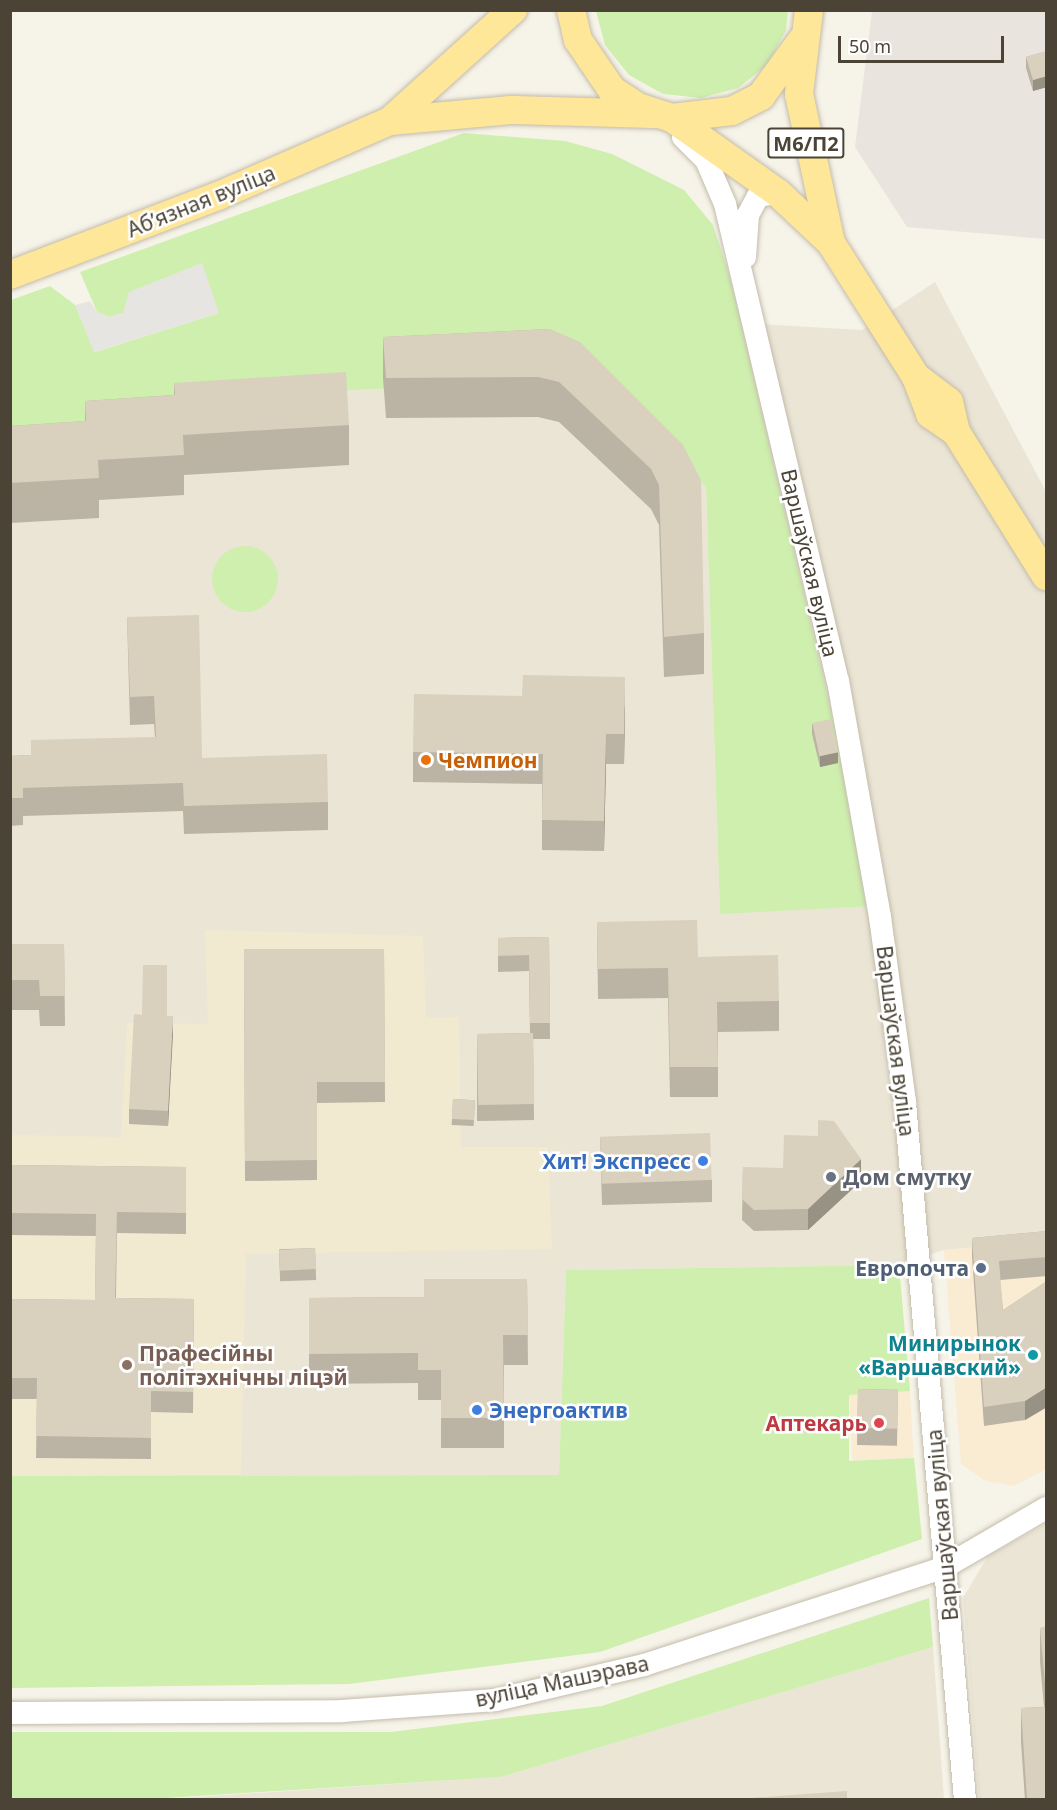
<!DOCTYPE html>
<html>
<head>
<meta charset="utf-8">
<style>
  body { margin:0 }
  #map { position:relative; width:1057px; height:1810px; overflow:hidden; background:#f6f3e9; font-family:"Noto Sans",sans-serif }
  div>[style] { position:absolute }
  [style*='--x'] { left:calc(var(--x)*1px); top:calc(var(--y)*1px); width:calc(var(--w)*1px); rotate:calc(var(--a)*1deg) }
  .residential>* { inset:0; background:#ebe5d6 }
  .commercial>* { inset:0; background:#faebd3; transform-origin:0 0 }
  .industrial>* { inset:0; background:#e9e4dd }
  .education>* { inset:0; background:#f1ead1 }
  .green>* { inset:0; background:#ceefae }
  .round { border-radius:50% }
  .parking>* { inset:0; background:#e7e5e1 }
  .roads { filter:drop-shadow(0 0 2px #c3bcaa) drop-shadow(0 0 2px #c3bcaa) }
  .minor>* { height:22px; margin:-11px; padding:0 11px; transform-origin:11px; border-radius:11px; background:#fff }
  .major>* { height:28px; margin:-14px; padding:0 14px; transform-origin:14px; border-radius:14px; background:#ffe799 }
  .wall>* { inset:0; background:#bbb3a3; transform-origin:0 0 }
  .shaded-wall>* { inset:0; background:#989284 }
  .building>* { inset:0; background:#d9d0bd; transform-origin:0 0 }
  .dots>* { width:16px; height:16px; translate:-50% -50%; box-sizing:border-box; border:3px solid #fff; border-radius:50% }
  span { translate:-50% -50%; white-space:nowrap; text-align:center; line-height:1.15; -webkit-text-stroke:5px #fff; paint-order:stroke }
  .shield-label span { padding:2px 4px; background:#fff; border:2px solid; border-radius:4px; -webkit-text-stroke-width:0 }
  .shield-label { font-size:20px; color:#4b4436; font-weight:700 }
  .street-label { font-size:21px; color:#4b4436 }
  .food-label { font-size:21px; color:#c56008; font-weight:700 }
  .left { translate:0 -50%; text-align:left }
  .shop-label { font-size:21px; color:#366cbe; font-weight:700 }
  .right { translate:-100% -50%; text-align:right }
  .worship-label { font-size:21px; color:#5b616d; font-weight:700 }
  .service-label { font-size:21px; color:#4e5e75; font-weight:700 }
  .culture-label { font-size:21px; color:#0d838f; font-weight:700 }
  .education-label { font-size:21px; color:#785e54; font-weight:700 }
  .health-label { font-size:21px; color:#be3a42; font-weight:700 }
  .frame { position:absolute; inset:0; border:12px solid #4b4436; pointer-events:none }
  .scale { position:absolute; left:838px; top:36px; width:166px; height:27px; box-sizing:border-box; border:3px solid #4b4436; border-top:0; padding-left:8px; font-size:18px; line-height:21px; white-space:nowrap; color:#4b4436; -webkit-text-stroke:4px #fff; paint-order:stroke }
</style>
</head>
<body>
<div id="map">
  <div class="residential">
    <i style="clip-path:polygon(935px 282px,1046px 492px,1046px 1241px,944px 1250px,899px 1265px,566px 1270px,559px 1475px,11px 1476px,10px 454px,266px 394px,599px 379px,706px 487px,720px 913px,876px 906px,739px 323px,862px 330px)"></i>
    <i style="clip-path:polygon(1046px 1524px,1046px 1799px,979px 1799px,963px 1598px,988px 1556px)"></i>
    <i style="clip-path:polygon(933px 1647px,944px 1799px,150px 1800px,501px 1777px)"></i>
  </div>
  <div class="commercial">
    <i style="clip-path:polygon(1046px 1241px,1046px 1469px,1014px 1486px,986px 1481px,961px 1464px,944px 1250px)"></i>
    <i style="left:910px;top:1391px;width:67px;height:61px;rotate:87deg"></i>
  </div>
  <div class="industrial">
    <i style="clip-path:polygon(872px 11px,1046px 11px,1046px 239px,907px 227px,855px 147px)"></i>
  </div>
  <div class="education">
    <i style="clip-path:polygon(205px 930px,423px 936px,426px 1018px,459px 1017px,461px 1147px,548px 1147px,552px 1249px,246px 1254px,241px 1476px,11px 1651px,10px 1135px,121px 1137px,127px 1023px,208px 1024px)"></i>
  </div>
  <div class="green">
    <i style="clip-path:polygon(596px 11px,788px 11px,786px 30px,768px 64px,738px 88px,701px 98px,663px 94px,629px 75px,605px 45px)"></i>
    <i style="clip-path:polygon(464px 133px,565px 141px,612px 154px,684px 190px,713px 225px,731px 280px,876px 906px,720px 914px,706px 487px,599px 379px,266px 394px,11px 454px,11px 300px,50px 286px,75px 305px,95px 352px,219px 313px,129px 303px,123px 313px,109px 317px,97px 312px,80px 272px)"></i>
    <i class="round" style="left:212px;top:546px;width:66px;height:66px"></i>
    <i style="clip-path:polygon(899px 1265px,910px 1391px,849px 1395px,849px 1461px,914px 1458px,922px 1539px,600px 1652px,349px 1684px,11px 1688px,10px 1476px,559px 1475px,566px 1270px)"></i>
    <i style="clip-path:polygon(929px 1598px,933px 1647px,501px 1777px,150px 1799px,11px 1799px,11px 1732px,391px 1732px,602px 1706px)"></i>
  </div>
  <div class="parking">
    <i style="clip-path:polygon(202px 263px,219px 313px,94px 352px,75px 305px,90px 301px,97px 312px,109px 317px,123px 313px,129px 292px)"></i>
  </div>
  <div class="roads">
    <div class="minor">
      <i style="--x:683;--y:137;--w:33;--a:45"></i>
      <i style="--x:706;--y:160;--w:48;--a:66.6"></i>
      <i style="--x:725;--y:204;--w:490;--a:76.7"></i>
      <i style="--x:838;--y:681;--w:240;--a:79.9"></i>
      <i style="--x:880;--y:917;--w:188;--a:82.3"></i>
      <i style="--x:905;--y:1103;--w:700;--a:85.08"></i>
      <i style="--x:745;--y:257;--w:42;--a:-85.9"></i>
      <i style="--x:748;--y:215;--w:21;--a:-62"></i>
      <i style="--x:758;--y:196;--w:20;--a:-9"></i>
      <i style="--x:10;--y:1713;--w:332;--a:-0.3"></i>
      <i style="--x:342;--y:1711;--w:154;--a:-4.1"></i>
      <i style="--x:496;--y:1700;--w:152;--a:-13.3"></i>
      <i style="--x:644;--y:1665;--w:317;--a:-18"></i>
      <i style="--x:945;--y:1567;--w:117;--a:-30.3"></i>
    </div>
    <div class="major">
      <i style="--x:571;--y:10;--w:31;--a:77"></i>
      <i style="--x:578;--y:40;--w:60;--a:55.8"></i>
      <i style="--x:612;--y:90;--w:31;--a:33"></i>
      <i style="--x:638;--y:107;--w:36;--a:18"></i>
      <i style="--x:672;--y:118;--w:60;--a:-6.7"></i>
      <i style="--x:732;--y:111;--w:33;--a:-27"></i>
      <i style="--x:761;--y:96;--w:69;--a:-53.8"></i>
      <i style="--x:809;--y:10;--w:85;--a:96.8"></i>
      <i style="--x:799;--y:94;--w:152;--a:77.9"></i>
      <i style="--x:672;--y:118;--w:130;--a:35.3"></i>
      <i style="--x:778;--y:193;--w:73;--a:43.3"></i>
      <i style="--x:831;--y:243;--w:159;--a:57.6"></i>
      <i style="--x:916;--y:377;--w:40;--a:69"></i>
      <i style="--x:930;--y:414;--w:32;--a:35"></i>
      <i style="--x:390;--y:121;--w:166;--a:-42.1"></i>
      <i style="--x:10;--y:275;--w:222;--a:-20.8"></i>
      <i style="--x:218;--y:196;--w:188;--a:-23.6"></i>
      <i style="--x:390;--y:121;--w:121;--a:-5.2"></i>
      <i style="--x:511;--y:110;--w:145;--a:1.6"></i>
      <i style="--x:916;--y:377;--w:41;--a:37.1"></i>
      <i style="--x:949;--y:402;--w:31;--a:77"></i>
      <i style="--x:956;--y:432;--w:170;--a:58"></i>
    </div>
  </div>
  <div class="wall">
    <i style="clip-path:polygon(1047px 51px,1047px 87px,1033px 91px,1026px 68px,1026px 57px)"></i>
    <i style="clip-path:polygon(550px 329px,683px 445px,704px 633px,704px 674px,664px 677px,659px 525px,651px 509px,559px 422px,538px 417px,386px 418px,383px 378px,383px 337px)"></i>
    <i style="clip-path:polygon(174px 383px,349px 425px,349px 465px,184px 475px,184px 495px,99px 500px,99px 518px,10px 523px,10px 426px,85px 421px,85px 401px,174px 395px)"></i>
    <i style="clip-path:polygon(127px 617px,202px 758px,328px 802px,328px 830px,184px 834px,183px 811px,23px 816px,23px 825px,10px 826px,10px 756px,31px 755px,155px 737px,154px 724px,130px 725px)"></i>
    <i style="clip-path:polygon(625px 707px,624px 764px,606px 764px,604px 851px,542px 850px,542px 784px,413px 782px,413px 752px)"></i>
    <i style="clip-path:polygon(812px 723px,838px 763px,820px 767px,812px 734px)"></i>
    <i style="clip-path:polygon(597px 922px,698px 957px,779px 1001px,779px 1031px,718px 1032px,718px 1097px,670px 1097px,668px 998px,598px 999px)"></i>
    <i style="clip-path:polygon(549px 937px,550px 1039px,533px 1039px,534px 1120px,477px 1121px,477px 1034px,530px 1033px,529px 971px,498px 972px,498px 938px)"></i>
    <i style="clip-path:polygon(10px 944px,64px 944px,65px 1026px,40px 1026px,39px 1010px,10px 1010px)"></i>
    <i style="clip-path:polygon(244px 949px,384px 949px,385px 1102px,317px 1103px,317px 1180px,245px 1181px)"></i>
    <i style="clip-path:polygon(173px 1032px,168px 1126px,129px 1124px,129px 1109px)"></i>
    <i style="left:453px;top:1099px;width:22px;height:26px;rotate:3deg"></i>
    <i style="clip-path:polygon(600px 1137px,712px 1180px,712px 1202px,602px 1205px)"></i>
    <i style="clip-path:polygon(10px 1165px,186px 1167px,186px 1234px,117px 1233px,116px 1298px,194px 1299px,193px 1413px,151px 1412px,151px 1459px,36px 1458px,37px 1399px,10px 1399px,10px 1299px,95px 1300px,96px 1236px,10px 1235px)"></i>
    <i style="clip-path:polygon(743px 1167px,861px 1181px,808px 1230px,754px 1231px,742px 1220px)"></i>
    <i style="clip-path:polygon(1047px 1231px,1047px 1276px,1000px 1280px,1003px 1310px,1047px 1281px,1047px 1407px,1025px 1420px,984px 1426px,972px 1257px,972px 1238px)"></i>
    <i style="left:315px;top:1248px;width:32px;height:36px;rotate:88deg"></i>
    <i style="clip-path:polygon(527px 1279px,528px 1365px,504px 1365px,504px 1448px,441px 1448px,441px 1400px,418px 1400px,418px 1383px,309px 1384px,309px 1298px,424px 1297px)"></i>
    <i style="left:858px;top:1389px;width:40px;height:56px;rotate:1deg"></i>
    <i style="clip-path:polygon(1047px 1627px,1047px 1800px,1025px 1800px,1021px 1742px,1021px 1708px,1044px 1707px,1040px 1662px,1040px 1628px)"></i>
  </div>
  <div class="shaded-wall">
    <i style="clip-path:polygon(1047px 76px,1047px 87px,1033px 91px,1033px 80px)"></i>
    <i style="clip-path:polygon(625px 677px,625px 707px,624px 764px,624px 734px)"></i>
    <i style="clip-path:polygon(606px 734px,606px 764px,604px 851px,604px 821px)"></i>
    <i style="clip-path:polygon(838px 752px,838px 763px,820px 767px,820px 756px)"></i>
    <i style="clip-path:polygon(173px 1016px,173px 1032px,168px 1126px,168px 1111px)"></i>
    <i style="clip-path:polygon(861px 1159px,861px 1181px,808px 1230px,808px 1209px)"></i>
    <i style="clip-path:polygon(1047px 1387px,1047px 1407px,1025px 1420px,1025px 1401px)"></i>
  </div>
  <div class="building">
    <i style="clip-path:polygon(1047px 51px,1047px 76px,1033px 80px,1026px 57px)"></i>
    <i style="clip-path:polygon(550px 329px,580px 342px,683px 445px,701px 480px,704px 633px,664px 637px,659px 485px,651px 469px,559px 382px,538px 377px,386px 378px,383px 337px)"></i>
    <i style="clip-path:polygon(346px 372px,349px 425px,183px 435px,184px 455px,98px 460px,99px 478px,10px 483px,10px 426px,86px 421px,85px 401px,175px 395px,174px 383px)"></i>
    <i style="clip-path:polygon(199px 615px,202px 758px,327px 754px,328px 802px,184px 806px,183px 783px,23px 788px,23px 798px,10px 798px,10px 756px,31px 755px,31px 740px,156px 737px,154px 696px,130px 697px,127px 617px)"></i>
    <i style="clip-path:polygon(523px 675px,625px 677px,624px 734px,606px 734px,604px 821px,542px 820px,543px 754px,413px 752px,414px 694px,522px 696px)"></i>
    <i style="left:831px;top:719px;width:34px;height:19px;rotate:78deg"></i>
    <i style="clip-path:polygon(697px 920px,698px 957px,778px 955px,779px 1001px,717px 1002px,718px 1067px,670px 1067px,668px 968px,598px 969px,597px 922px)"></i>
    <i style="clip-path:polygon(549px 937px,550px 1023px,530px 1023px,529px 955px,498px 956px,498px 938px)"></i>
    <i style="clip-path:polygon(10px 944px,64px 944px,65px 996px,40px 996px,39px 980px,10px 980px)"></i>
    <i style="clip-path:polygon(244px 949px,384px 949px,385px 1082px,317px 1082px,317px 1160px,245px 1161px)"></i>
    <i style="clip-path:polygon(143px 965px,167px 965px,167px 1016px,173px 1016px,168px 1111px,129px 1109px,134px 1014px,142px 1015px)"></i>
    <i style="left:533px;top:1033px;width:71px;height:56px;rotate:89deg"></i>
    <i style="left:453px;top:1099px;width:22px;height:20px;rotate:3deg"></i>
    <i style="clip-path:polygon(818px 1120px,834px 1121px,861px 1159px,808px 1209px,754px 1210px,742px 1199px,743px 1167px,783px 1168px,784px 1135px,818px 1136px)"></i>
    <i style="left:710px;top:1133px;width:47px;height:110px;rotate:88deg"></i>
    <i style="clip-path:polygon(10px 1165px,186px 1167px,186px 1213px,117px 1212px,115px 1298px,194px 1299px,193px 1392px,151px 1391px,151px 1438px,36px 1436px,37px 1378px,10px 1378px,10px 1299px,95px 1300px,96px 1214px,10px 1213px)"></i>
    <i style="clip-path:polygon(1047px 1231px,1047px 1257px,999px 1261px,1003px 1310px,1047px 1281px,1047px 1387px,1025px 1401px,984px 1407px,972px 1238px)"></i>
    <i style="left:315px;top:1248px;width:21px;height:36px;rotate:87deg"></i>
    <i style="clip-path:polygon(424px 1279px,527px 1279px,528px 1335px,503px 1335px,504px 1418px,441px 1418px,441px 1370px,418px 1370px,418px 1353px,309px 1354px,309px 1298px,424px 1297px)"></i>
    <i style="left:858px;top:1389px;width:40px;height:39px;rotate:1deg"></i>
    <i style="clip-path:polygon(1047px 1627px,1047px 1705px,1040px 1628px)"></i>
    <i style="clip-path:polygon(1047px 1707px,1047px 1800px,1027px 1800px,1021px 1708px)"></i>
    <i style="clip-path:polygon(847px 1791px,847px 1800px,724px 1800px)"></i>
  </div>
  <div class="dots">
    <i style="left:426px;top:760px;background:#e8710a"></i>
    <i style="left:703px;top:1161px;background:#3f7fe0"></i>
    <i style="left:831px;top:1177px;background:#6b7280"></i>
    <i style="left:981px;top:1268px;background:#5c6f8a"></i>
    <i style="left:1033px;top:1355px;background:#0f9aa8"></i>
    <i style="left:127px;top:1365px;background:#8d6e63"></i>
    <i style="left:477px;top:1410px;background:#3f7fe0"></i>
    <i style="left:879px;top:1423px;background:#e0444e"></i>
  </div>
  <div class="shield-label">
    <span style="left:806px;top:143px">М6/П2</span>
  </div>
  <div class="street-label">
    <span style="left:201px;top:201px;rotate:-22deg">Абʼязная вуліца</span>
    <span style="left:810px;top:563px;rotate:77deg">Варшаўская вуліца</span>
    <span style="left:896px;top:1041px;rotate:83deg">Варшаўская вуліца</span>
    <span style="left:942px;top:1525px;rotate:-95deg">Варшаўская вуліца</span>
    <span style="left:562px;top:1681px;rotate:-12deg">вуліца Машэрава</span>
  </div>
  <div class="food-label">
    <span class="left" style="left:438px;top:760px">Чемпион</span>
  </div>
  <div class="shop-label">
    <span class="right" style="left:691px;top:1161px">Хит! Экспресс</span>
    <span class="left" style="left:489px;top:1410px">Энергоактив</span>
  </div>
  <div class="worship-label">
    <span class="left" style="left:843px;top:1177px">Дом смутку</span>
  </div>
  <div class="service-label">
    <span class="right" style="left:969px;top:1268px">Европочта</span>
  </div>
  <div class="culture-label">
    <span class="right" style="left:1021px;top:1355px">Минирынок<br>«Варшавский»</span>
  </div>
  <div class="education-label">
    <span class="left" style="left:139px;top:1365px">Прафесійны<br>політэхнічны ліцэй</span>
  </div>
  <div class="health-label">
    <span class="right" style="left:867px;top:1423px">Аптекарь</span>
  </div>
  <div class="frame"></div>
  <div class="scale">50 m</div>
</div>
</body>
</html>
